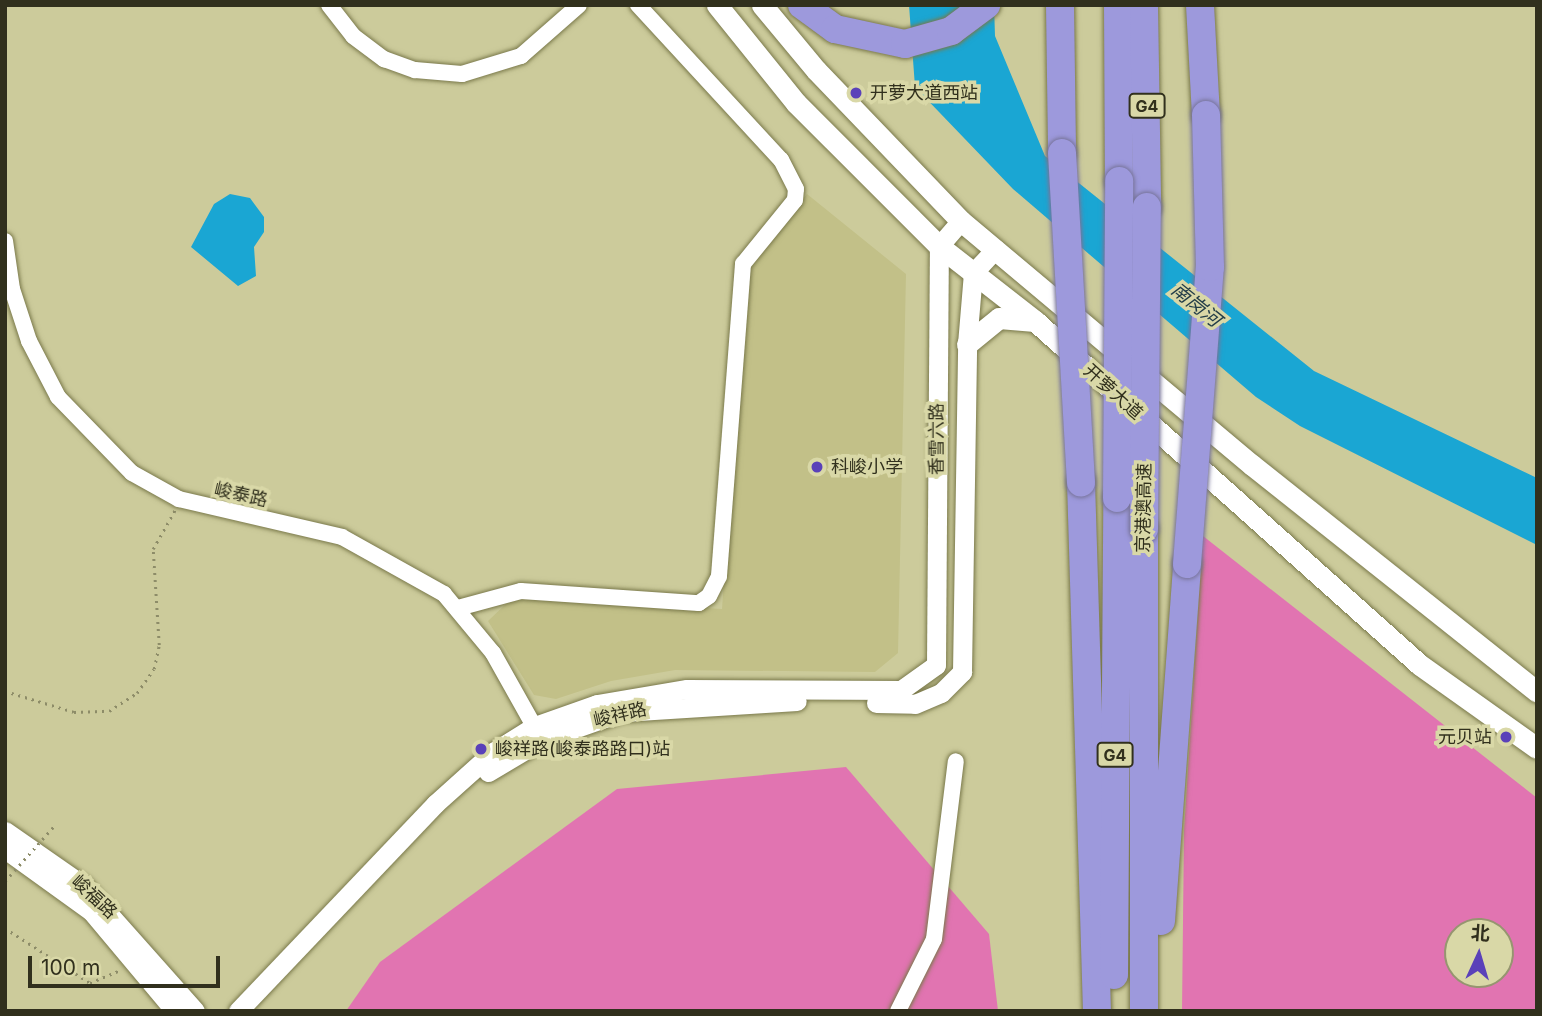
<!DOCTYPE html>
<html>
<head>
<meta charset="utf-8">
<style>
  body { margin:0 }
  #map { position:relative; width:1542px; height:1016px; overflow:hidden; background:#cccb9b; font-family:Inter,"Noto Sans SC",sans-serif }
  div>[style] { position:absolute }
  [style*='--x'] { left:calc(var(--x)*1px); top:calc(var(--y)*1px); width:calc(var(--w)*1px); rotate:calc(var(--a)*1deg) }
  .built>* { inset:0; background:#c2c088 }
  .green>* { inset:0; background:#e174b1 }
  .water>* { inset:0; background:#1aa6d3 }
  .path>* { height:2.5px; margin-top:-1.25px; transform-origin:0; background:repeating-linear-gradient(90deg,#8d8c68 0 2px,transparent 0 7px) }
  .roads { filter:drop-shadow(0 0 2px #7a794b) drop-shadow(0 0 2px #7a794b) }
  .minor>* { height:16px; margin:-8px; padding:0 8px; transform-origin:8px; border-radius:8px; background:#fff }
  .tertiary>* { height:19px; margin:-9.5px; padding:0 9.5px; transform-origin:9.5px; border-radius:9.5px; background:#fff }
  .secondary>* { height:21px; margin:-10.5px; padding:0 10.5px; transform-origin:10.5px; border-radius:10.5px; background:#fff }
  .motorway>* { height:28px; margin:-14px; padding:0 14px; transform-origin:14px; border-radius:14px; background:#9d99dc }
  .path-bridge>* { height:2.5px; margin-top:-1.25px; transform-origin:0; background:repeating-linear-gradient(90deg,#8d8c68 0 2px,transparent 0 7px) }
  .bridges { filter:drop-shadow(0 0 2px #777499) drop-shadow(0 0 2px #777499) }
  .motorway-bridge>* { height:28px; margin:-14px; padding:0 14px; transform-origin:14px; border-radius:14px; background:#9d99dc }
  .dots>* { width:19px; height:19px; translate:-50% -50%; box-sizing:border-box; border:4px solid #d9d8a7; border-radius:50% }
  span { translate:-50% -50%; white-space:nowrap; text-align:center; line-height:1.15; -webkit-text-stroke:7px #d9d8a7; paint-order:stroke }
  .shield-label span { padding:2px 5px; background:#d9d8a7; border:2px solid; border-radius:5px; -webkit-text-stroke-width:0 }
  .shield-label { font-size:16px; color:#31301d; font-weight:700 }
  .poi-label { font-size:18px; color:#31301d }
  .left { translate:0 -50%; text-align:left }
  .right { translate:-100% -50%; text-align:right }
  .street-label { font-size:18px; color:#31301d }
  .water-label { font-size:19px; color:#233d48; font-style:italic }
  .frame { position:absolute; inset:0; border:7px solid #31301d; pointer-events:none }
  .north { position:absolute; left:1444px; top:918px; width:70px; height:70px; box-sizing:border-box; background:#d9d8a7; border:2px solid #969570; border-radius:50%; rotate:4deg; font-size:19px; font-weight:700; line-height:28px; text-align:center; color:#31301d }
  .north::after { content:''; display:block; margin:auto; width:24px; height:32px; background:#5a41b9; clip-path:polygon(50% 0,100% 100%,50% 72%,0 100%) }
  .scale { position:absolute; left:28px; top:956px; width:192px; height:32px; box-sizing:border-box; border:4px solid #31301d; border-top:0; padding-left:9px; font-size:21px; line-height:24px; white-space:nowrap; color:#31301d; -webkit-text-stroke:5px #d9d8a7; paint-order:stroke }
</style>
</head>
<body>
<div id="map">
  <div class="built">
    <i style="clip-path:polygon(807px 194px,906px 274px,898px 653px,875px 672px,675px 670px,611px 681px,556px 699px,534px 695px,488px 621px,513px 597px,722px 609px,745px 281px,752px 257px)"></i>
  </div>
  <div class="green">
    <i style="clip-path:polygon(evenodd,1203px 536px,1537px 798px,1537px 1011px,1182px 1011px,1184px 831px,1203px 536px,1458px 932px,1500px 932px,1500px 974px,1458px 974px,1458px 932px)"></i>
    <i style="clip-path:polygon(846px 767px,989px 934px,998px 1011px,346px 1011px,380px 962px,617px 789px)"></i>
  </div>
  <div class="water">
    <i style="clip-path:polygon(909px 5px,994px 5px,995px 36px,1045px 156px,1314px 371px,1537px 478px,1537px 545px,1300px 426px,1256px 397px,1013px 189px,915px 87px)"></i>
    <i style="clip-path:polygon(230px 194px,250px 198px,264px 217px,264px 232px,254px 247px,256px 276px,238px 286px,191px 247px,214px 204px)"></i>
  </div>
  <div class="path">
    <i style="--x:5;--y:691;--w:72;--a:16.9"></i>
    <i style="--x:74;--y:712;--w:35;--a:-2"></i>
    <i style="--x:109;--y:711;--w:33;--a:-33"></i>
    <i style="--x:137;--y:693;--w:29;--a:-55"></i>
    <i style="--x:154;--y:669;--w:25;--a:-78"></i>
    <i style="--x:159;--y:645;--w:96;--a:-93.6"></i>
    <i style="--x:153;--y:549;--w:45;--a:-60.6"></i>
    <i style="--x:5;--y:928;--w:101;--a:32.9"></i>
    <i style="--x:90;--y:983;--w:34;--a:-23"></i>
  </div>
  <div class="roads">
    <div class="minor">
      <i style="--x:329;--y:5;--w:39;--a:52"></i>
      <i style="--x:353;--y:36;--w:39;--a:37"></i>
      <i style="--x:384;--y:59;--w:33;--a:20"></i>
      <i style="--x:415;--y:70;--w:47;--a:4.9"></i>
      <i style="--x:462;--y:74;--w:62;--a:-17"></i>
      <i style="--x:521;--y:56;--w:77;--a:-41.3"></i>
      <i style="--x:5;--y:241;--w:49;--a:81.7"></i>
      <i style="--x:12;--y:289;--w:55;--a:71.9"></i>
      <i style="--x:29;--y:341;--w:63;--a:62.6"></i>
      <i style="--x:58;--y:397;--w:106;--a:45.8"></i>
      <i style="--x:132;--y:473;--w:54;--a:29"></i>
      <i style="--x:179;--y:499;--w:167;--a:13.1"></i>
      <i style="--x:342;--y:537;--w:117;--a:29.2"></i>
      <i style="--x:444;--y:594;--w:77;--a:50.3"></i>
      <i style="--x:493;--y:653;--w:94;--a:60.7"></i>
      <i style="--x:458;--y:608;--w:65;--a:-15.1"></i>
      <i style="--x:521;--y:591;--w:178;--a:3.9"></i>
      <i style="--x:699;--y:603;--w:12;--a:-35"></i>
      <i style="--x:709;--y:596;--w:22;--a:-63"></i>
      <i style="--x:719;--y:576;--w:313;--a:-85.6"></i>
      <i style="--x:743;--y:264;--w:82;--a:-50.9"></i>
      <i style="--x:795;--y:200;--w:11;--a:-85"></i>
      <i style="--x:796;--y:189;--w:33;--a:-117"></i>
      <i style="--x:781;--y:160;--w:211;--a:-132.7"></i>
      <i style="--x:898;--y:1011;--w:80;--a:-63.4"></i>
      <i style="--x:934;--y:939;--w:179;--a:-83"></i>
    </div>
    <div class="tertiary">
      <i style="--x:876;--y:703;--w:39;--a:1"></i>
      <i style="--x:915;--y:704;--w:28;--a:-23"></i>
      <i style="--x:941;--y:693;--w:30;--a:-45"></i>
      <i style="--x:962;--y:672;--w:328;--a:-89.1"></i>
      <i style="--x:967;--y:344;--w:71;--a:-85.2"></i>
      <i style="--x:973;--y:273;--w:33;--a:-47"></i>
      <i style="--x:488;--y:772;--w:63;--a:-30.7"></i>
      <i style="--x:542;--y:740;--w:85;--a:-19.3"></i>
      <i style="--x:622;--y:712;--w:175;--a:-3.6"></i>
      <i style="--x:5;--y:831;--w:96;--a:34.8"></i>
      <i style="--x:84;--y:886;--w:167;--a:48.4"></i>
      <i style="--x:5;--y:849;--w:106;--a:35.8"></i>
      <i style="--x:91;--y:911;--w:131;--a:50"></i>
      <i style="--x:238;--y:1011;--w:286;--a:-46.4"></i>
      <i style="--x:435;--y:804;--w:78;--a:-41.9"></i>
      <i style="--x:493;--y:752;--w:49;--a:-31.8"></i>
      <i style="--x:535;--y:726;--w:66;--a:-19.5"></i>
      <i style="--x:597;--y:704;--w:91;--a:-9.5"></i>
      <i style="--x:687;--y:689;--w:214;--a:0.3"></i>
      <i style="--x:901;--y:690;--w:43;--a:-35.5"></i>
      <i style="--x:936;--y:665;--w:419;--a:-89.6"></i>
      <i style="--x:939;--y:246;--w:33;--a:-49"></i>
    </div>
    <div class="secondary">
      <i style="--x:717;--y:5;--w:126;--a:51.1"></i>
      <i style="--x:796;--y:103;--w:202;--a:45"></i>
      <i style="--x:939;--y:246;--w:122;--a:38"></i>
      <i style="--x:1035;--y:321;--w:516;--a:41.78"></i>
      <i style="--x:1420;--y:665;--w:143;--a:35.4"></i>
      <i style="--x:762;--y:5;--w:85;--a:50.3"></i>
      <i style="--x:816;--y:70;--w:209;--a:46.2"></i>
      <i style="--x:961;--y:221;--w:380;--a:40"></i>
      <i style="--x:1252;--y:465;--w:364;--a:38.5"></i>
      <i style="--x:967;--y:344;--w:41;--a:-39.1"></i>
      <i style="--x:999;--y:318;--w:36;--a:5"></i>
    </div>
    <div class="motorway">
      <i style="--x:802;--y:5;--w:41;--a:36"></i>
      <i style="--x:835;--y:29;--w:72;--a:12.1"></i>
      <i style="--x:905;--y:44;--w:48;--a:-15.8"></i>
      <i style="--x:951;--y:31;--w:44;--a:-36.6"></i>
      <i style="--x:1060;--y:5;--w:148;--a:89.2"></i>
      <i style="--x:1118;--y:5;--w:176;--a:89.7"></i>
      <i style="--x:1144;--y:5;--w:202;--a:89.1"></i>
      <i style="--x:1200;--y:5;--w:110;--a:86.9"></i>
      <i style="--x:1081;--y:482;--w:529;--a:88.27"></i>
      <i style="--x:1161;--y:921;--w:358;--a:-85.8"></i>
      <i style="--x:1114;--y:975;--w:477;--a:-89.6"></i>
      <i style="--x:1144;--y:1011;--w:482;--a:-90"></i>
    </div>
  </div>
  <div class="path-bridge">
    <i style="--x:5;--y:881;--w:74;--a:-48.3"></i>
  </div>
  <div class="bridges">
    <div class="motorway-bridge">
      <i style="--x:1062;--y:153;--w:330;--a:86.7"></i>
      <i style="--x:1117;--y:498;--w:317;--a:-89.6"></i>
      <i style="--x:1144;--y:529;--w:322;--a:-89.5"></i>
      <i style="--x:1187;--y:564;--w:298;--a:-85.6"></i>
      <i style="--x:1210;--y:267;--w:152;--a:-91.5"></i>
    </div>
  </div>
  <div class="dots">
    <i style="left:856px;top:93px;background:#5a41b9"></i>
    <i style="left:817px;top:467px;background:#5a41b9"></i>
    <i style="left:1506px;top:737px;background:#5a41b9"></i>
    <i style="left:481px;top:749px;background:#5a41b9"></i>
  </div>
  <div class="shield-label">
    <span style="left:1147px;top:106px">G4</span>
    <span style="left:1115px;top:755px">G4</span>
  </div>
  <div class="poi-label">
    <span class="left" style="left:870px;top:93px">开萝大道西站</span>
    <span class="left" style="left:831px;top:467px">科峻小学</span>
    <span class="right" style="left:1492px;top:737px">元贝站</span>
    <span class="left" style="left:495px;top:749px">峻祥路(峻泰路路口)站</span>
  </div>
  <div class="street-label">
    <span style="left:1113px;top:392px;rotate:42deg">开萝大道</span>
    <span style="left:937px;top:439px;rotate:-90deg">香雪六路</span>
    <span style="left:241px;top:495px;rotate:13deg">峻泰路</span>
    <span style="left:1144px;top:508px;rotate:-89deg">京港澳高速</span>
    <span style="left:620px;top:715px;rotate:-13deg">峻祥路</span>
    <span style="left:94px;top:897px;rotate:43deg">峻福路</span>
  </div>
  <div class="water-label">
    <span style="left:1196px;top:305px;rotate:39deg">南岗河</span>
  </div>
  <div class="frame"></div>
  <div class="north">北</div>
  <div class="scale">100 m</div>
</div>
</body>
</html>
